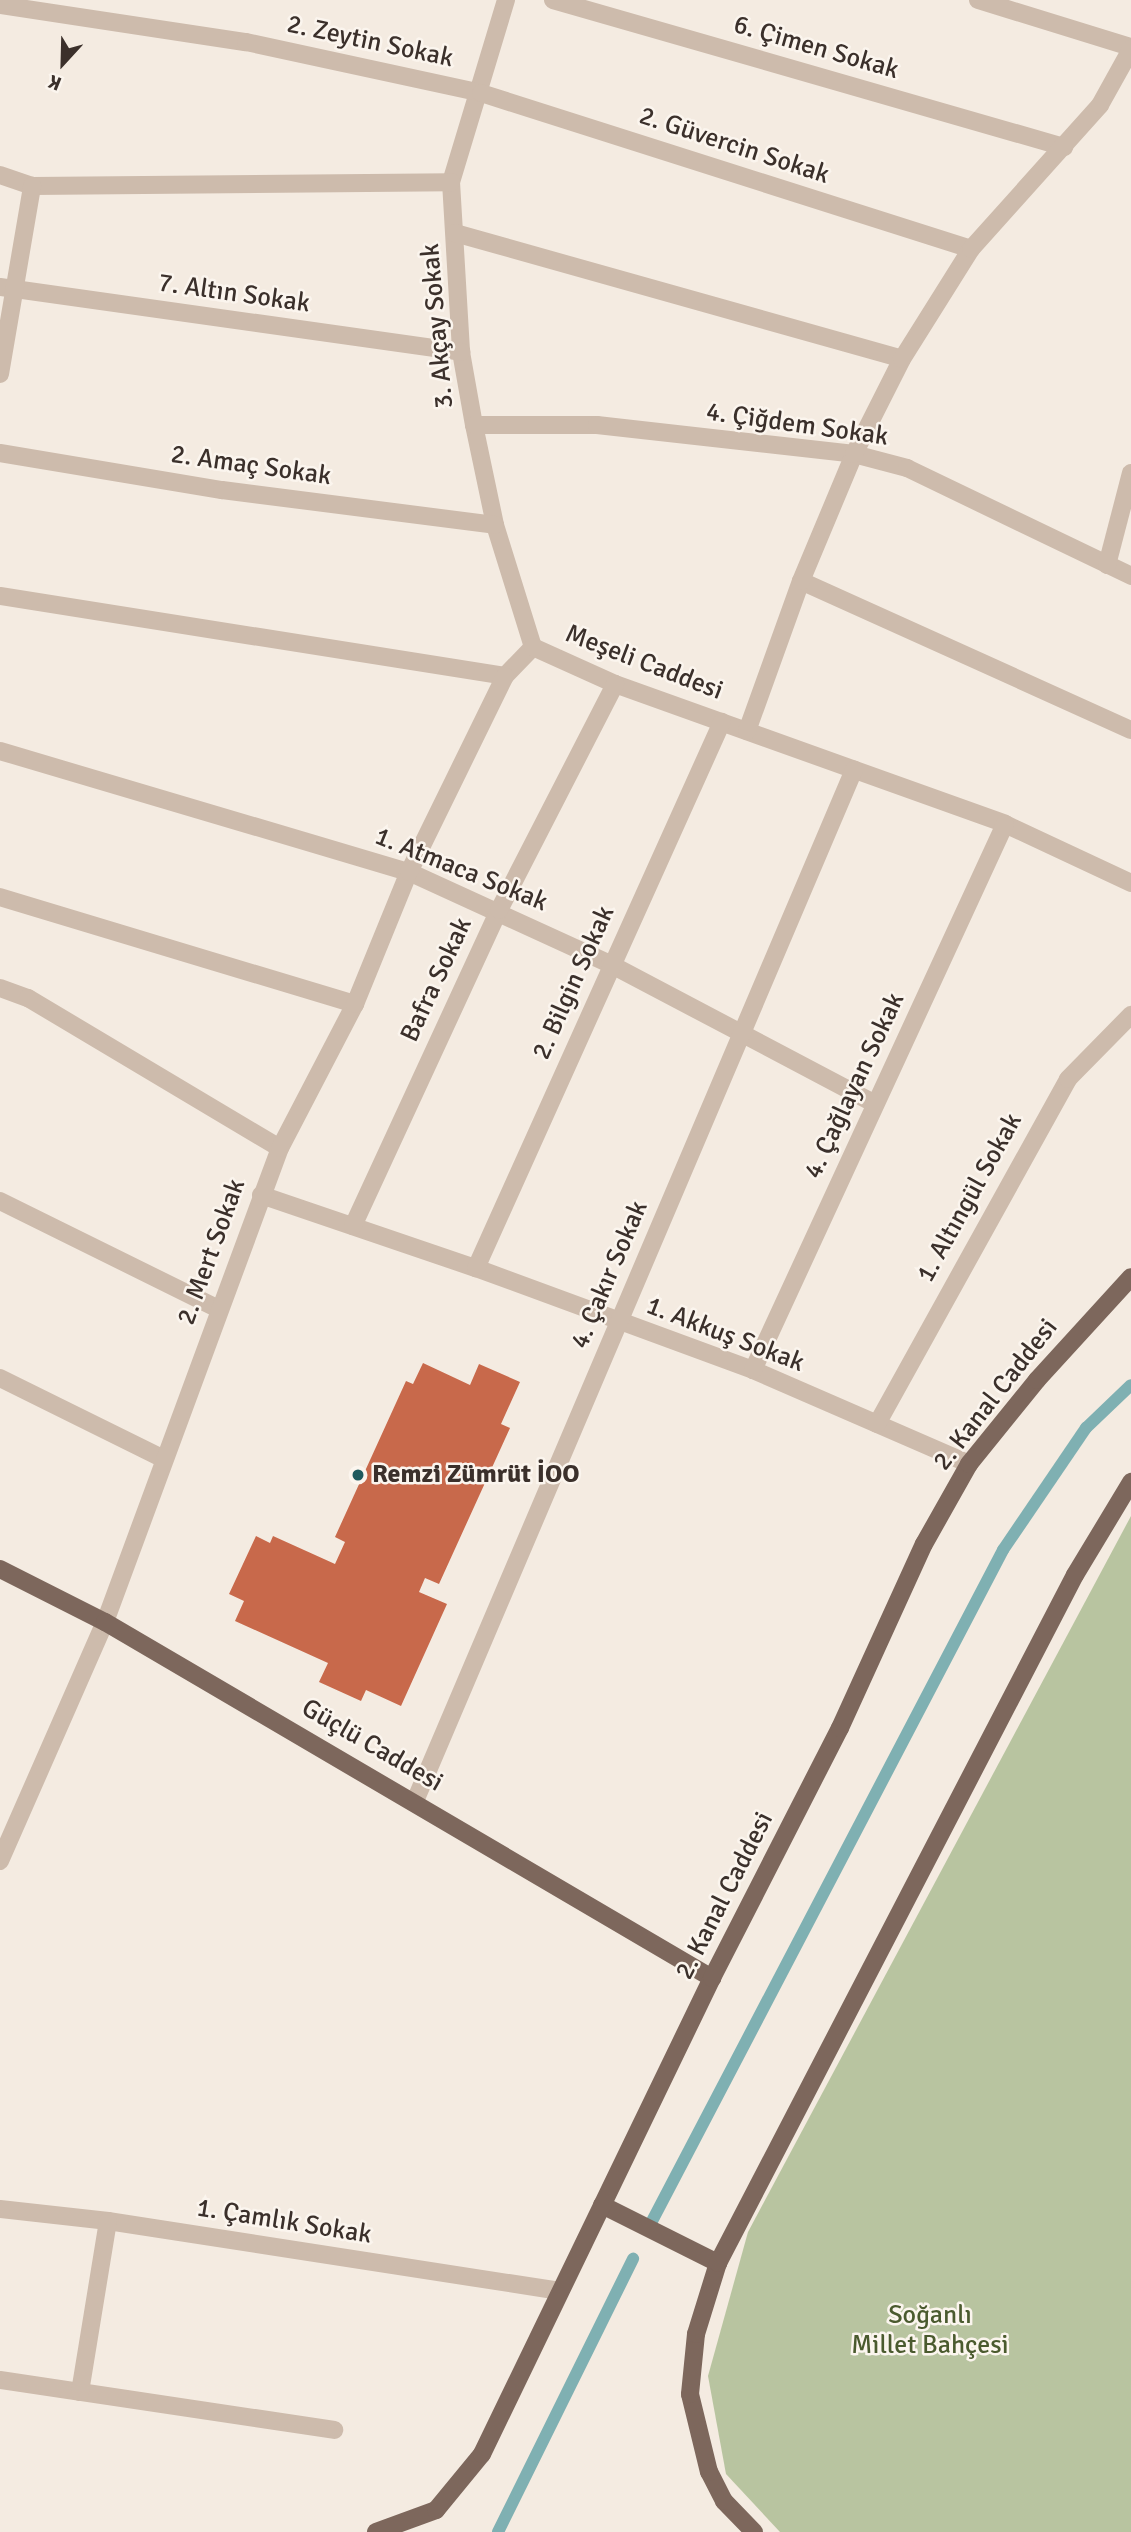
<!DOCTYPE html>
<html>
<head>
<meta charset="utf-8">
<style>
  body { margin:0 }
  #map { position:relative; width:1131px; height:2532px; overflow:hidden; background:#f4ebe1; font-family:Signika,sans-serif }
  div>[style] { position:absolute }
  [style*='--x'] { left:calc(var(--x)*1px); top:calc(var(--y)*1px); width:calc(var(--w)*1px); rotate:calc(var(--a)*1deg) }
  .green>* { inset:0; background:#b8c4a0 }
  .stream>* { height:12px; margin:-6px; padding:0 6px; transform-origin:6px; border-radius:6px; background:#7fb0b2 }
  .building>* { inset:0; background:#c8694b }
  .minor>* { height:18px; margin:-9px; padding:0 9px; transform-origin:9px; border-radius:9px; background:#cdbbac }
  .major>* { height:18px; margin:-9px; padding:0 9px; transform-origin:9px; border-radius:9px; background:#7d675c }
  .dots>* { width:19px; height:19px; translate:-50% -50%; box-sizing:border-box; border:4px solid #fbf5ee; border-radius:50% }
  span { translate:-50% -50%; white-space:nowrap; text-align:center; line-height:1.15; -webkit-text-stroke:5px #fbf5ee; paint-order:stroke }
  .street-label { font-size:26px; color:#3b302b }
  .poi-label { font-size:26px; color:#3b302b; font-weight:700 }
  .left { translate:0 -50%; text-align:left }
  .park-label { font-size:26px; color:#4a5a2e }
  .north { position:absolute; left:28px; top:28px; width:70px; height:70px; -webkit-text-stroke:5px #fbf5ee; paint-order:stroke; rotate:202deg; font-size:19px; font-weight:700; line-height:28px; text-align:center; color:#3b302b }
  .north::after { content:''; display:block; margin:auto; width:24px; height:32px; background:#3b302b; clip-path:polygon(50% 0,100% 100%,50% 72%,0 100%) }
</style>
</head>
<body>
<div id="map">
  <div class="green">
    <i style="clip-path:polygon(1131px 1516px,1131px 2532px,780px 2532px,726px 2474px,708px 2376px,748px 2232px)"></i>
  </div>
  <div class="stream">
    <i style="--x:650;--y:2225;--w:762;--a:-62.39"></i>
    <i style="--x:1003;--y:1550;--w:148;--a:-55.8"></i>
    <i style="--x:1086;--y:1428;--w:62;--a:-43.7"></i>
    <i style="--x:498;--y:2532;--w:305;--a:-63.7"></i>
  </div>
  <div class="building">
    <i style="clip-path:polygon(423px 1363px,470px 1385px,479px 1364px,520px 1382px,501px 1424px,510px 1428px,439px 1584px,425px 1578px,419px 1592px,447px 1604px,401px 1706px,366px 1690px,361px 1701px,319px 1682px,328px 1663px,235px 1621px,244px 1601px,229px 1594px,256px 1536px,270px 1543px,273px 1536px,335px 1564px,345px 1542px,335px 1537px,406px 1381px,413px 1384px)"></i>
  </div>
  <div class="minor">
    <i style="--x:506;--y:0;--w:190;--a:106.8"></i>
    <i style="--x:451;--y:182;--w:170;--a:86.6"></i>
    <i style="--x:461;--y:352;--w:74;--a:79.9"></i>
    <i style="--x:474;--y:425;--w:102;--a:78.1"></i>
    <i style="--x:495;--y:525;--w:128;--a:72.7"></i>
    <i style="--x:553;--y:0;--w:532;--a:16.05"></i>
    <i style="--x:978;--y:0;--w:160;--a:17.1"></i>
    <i style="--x:0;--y:5;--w:249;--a:8.6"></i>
    <i style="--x:246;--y:42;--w:240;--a:12.2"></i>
    <i style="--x:481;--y:93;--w:514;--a:17.66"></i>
    <i style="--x:0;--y:175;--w:34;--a:19"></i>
    <i style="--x:32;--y:186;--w:419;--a:-0.5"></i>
    <i style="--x:455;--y:233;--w:464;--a:15.7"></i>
    <i style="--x:0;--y:287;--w:466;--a:8"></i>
    <i style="--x:0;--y:374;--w:191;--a:-80.3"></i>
    <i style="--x:474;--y:425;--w:123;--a:0"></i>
    <i style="--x:597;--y:425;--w:259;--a:6.4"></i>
    <i style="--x:854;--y:454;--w:55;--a:14.8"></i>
    <i style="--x:907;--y:468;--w:249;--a:25.7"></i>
    <i style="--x:0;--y:453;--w:225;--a:9.5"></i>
    <i style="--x:222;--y:490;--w:275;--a:7.3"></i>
    <i style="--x:1107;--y:565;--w:95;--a:-75.4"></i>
    <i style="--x:801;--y:581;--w:362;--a:24.3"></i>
    <i style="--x:0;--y:596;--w:511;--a:9"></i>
    <i style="--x:505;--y:676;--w:40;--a:-46"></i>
    <i style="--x:533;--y:647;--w:90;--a:24.3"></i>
    <i style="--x:615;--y:684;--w:414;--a:19.7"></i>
    <i style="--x:1005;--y:824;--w:139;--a:25.1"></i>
    <i style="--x:747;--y:731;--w:159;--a:-70.2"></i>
    <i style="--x:801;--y:581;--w:138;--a:-67.3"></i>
    <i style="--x:854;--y:454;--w:106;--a:-63.2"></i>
    <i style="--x:902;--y:359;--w:130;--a:-57.9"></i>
    <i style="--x:971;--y:249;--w:193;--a:-48.1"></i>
    <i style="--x:1100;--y:105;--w:64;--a:-61"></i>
    <i style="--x:0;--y:751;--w:427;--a:16.5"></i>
    <i style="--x:409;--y:872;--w:221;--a:24.6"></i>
    <i style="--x:610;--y:964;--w:300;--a:27.8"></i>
    <i style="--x:0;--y:897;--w:371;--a:16.8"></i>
    <i style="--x:0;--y:988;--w:30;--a:20"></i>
    <i style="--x:28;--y:998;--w:293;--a:30.8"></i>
    <i style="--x:261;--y:1195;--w:227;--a:18.8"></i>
    <i style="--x:476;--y:1268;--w:295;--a:20.2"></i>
    <i style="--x:753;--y:1370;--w:236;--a:23.5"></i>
    <i style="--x:0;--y:1201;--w:244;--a:26.3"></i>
    <i style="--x:353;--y:1226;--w:348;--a:-65.2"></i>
    <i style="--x:499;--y:910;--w:254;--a:-62.8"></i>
    <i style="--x:476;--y:1268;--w:599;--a:-65.75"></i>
    <i style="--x:753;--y:1370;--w:601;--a:-65.22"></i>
    <i style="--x:0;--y:1378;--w:183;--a:26.3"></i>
    <i style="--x:877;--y:1424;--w:394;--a:-61"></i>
    <i style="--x:1068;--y:1079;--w:90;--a:-45.5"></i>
    <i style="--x:415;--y:1801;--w:1121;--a:-66.94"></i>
    <i style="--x:0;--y:1861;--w:261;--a:-66.3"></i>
    <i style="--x:105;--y:1622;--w:505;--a:-69.74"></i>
    <i style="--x:280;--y:1148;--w:162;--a:-62.5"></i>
    <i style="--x:355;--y:1004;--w:143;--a:-67.8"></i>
    <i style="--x:409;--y:872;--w:218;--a:-63.9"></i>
    <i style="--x:0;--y:2209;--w:109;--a:6.3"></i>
    <i style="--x:108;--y:2221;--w:456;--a:8.8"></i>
    <i style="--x:0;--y:2380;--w:338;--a:8.5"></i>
    <i style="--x:80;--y:2392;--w:173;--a:-80.7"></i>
  </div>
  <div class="major">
    <i style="--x:0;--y:1569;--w:118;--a:26.8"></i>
    <i style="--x:105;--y:1622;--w:704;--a:30.39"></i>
    <i style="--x:602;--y:2205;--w:130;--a:26.6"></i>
    <i style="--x:376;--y:2532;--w:64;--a:-20.1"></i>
    <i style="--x:436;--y:2510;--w:72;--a:-50.6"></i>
    <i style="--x:482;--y:2454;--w:529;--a:-64.21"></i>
    <i style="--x:712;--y:1978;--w:281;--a:-62.9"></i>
    <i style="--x:840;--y:1728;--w:202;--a:-65.5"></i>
    <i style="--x:924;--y:1544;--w:92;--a:-60.6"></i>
    <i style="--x:969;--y:1464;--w:108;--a:-51"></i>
    <i style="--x:1037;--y:1380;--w:139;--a:-47.6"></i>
    <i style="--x:754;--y:2532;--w:43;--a:-134.1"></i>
    <i style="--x:724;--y:2501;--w:33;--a:-117"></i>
    <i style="--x:709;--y:2472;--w:80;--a:-103.7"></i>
    <i style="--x:690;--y:2394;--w:60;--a:-84.3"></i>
    <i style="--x:696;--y:2334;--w:74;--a:-72.8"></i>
    <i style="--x:718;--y:2263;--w:775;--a:-62.58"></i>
    <i style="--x:1075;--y:1575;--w:109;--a:-58.9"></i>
  </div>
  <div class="dots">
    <i style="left:358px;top:1475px;background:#1f5a5e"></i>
  </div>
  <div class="street-label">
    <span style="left:370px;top:42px;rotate:12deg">2. Zeytin Sokak</span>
    <span style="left:816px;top:48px;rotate:16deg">6. Çimen Sokak</span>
    <span style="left:734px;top:146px;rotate:18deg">2. Güvercin Sokak</span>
    <span style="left:234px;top:294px;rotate:8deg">7. Altın Sokak</span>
    <span style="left:438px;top:326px;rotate:-95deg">3. Akçay Sokak</span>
    <span style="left:797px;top:425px;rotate:8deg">4. Çiğdem Sokak</span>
    <span style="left:251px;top:466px;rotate:8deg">2. Amaç Sokak</span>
    <span style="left:644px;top:663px;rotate:21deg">Meşeli Caddesi</span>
    <span style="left:461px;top:870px;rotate:22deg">1. Atmaca Sokak</span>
    <span style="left:437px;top:980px;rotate:-65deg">Bafra Sokak</span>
    <span style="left:574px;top:983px;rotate:-66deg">2. Bilgin Sokak</span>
    <span style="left:855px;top:1086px;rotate:-65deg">4. Çağlayan Sokak</span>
    <span style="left:970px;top:1198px;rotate:-61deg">1. Altıngül Sokak</span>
    <span style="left:212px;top:1252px;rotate:-70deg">2. Mert Sokak</span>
    <span style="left:610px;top:1275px;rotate:-67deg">4. Çakır Sokak</span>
    <span style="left:725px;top:1335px;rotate:21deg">1. Akkuş Sokak</span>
    <span style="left:996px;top:1395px;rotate:-52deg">2. Kanal Caddesi</span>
    <span style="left:372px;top:1746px;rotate:30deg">Güçlü Caddesi</span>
    <span style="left:725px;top:1896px;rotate:-63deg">2. Kanal Caddesi</span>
    <span style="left:284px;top:2222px;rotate:9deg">1. Çamlık Sokak</span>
  </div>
  <div class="poi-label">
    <span class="left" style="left:372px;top:1475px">Remzi Zümrüt İOO</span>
  </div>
  <div class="park-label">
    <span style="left:930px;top:2331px">Soğanlı<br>Millet Bahçesi</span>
  </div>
  <div class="north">K</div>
</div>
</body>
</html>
